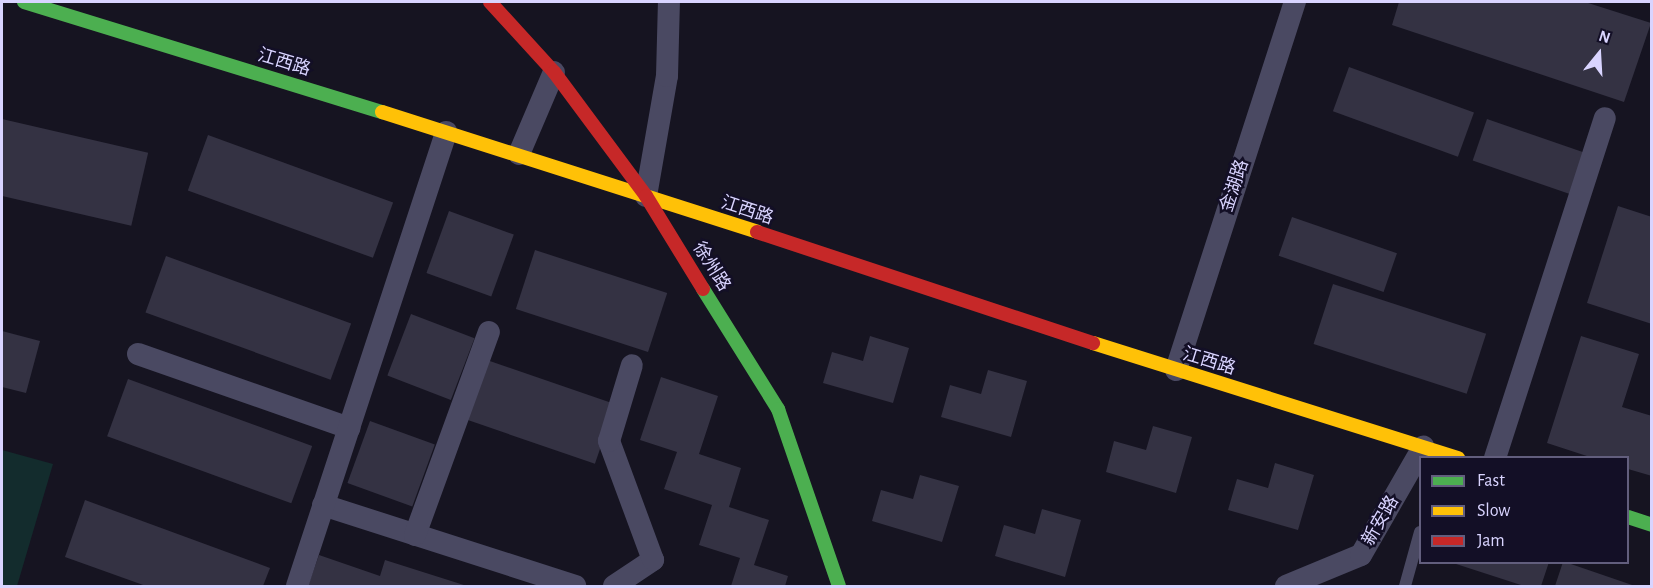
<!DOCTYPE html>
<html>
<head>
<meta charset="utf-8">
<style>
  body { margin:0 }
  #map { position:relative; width:1653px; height:588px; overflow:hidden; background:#161421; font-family:"Alegreya Sans","Noto Sans SC",sans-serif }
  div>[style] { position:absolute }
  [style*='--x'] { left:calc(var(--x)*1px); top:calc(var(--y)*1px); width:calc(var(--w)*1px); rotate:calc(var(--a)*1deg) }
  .green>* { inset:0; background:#132c2d }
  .building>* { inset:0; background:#343243; transform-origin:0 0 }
  .lane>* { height:12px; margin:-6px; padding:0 6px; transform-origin:6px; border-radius:6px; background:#4a4962 }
  .street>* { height:22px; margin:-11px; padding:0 11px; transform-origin:11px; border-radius:11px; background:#4a4962 }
  .fast>* { height:14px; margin:-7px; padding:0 7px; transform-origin:7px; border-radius:7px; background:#4caf50 }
  .slow>* { height:14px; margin:-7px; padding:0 7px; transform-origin:7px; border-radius:7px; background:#ffc107 }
  .jam>* { height:14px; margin:-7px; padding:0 7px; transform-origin:7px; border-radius:7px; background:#c62828 }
  span { translate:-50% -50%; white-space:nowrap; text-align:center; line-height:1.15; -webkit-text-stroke:5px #130f26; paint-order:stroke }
  .street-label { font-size:18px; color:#d9d4ff }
  .frame { position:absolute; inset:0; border:3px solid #d9d4ff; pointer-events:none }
  .legend { position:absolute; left:1419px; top:456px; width:210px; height:108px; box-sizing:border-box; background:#130f26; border:2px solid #625e7d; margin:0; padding:8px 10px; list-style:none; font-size:18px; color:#d9d4ff }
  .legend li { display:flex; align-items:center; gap:12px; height:30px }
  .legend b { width:30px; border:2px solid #625e7d }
  .north { position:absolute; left:1569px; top:24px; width:60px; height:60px; -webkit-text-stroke:4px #130f26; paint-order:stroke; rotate:18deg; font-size:16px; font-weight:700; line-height:24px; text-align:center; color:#d9d4ff }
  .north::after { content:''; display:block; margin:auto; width:21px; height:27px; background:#d9d4ff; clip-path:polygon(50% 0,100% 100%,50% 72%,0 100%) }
</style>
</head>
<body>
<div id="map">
  <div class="green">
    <i style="clip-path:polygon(2px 450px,53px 464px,17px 586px,2px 586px)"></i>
  </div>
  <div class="building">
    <i style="clip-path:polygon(1399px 2px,1585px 2px,1651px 23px,1624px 102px,1392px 25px)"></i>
    <i style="left:1349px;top:67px;width:133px;height:47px;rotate:20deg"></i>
    <i style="left:2px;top:119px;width:150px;height:75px;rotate:13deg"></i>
    <i style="left:1487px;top:119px;width:105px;height:44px;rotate:19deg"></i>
    <i style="left:208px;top:135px;width:197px;height:59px;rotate:20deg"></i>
    <i style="clip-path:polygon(1618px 206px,1652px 217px,1652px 324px,1587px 303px)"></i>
    <i style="left:449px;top:211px;width:69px;height:66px;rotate:20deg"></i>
    <i style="left:1292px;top:217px;width:111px;height:41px;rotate:19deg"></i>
    <i style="left:535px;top:250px;width:139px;height:62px;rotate:18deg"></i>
    <i style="left:166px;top:256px;width:197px;height:60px;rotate:20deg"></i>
    <i style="left:1333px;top:284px;width:161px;height:63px;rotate:18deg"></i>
    <i style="left:411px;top:314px;width:68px;height:66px;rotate:21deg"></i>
    <i style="clip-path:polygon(2px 331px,40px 341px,26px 393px,2px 387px)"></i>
    <i style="clip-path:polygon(870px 336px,909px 348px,893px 403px,823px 383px,832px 352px,863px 361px)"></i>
    <i style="clip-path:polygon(1581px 336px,1639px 354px,1622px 407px,1652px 416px,1652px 476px,1628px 469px,1628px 458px,1593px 458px,1547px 443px)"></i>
    <i style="left:484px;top:359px;width:139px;height:63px;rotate:19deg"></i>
    <i style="clip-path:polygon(988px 370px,1027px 381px,1011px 437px,941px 417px,950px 385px,981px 394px)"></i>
    <i style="clip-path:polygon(661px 377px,718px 396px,699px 454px,741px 468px,729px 507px,769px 520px,754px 565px,788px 576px,785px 586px,731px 586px,740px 558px,699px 545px,712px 505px,664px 489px,677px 452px,640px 440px)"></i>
    <i style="left:128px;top:379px;width:196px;height:61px;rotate:20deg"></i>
    <i style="left:370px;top:421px;width:69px;height:66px;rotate:20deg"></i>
    <i style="clip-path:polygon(1153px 426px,1192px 437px,1176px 493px,1106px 472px,1114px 441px,1146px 450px)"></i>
    <i style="clip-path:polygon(1275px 463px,1314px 475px,1298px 530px,1228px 510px,1237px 479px,1268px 488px)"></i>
    <i style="clip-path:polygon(920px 475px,959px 486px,942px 542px,872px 521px,881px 490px,913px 499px)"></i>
    <i style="clip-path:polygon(85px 500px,270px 568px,263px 586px,146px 586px,65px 557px)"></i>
    <i style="clip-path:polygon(1042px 509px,1081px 520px,1065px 577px,995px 556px,1004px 525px,1035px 534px)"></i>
    <i style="clip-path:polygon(319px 555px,380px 576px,385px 560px,467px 586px,308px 586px)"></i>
    <i style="clip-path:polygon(1549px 562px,1541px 586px,1524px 586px,1453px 563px)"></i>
    <i style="clip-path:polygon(1563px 562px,1565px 562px,1635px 586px,1555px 586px)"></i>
  </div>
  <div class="lane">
    <i style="--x:1405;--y:586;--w:56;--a:-74.5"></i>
  </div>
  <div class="street">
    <i style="--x:519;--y:154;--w:89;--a:-66.9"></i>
    <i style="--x:646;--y:196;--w:122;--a:-80.1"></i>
    <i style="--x:667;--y:76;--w:74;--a:-88.5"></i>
    <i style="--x:138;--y:354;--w:224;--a:19.3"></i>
    <i style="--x:1176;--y:370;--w:387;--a:-72.1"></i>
    <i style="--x:1495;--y:458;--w:357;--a:-72.1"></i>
    <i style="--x:323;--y:505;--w:265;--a:17.8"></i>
    <i style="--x:415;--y:535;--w:216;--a:-70"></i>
    <i style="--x:297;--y:586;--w:478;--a:-71.8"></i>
    <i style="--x:614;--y:586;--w:47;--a:-33.7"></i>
    <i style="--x:653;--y:560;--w:127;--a:-110.3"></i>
    <i style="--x:609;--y:441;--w:79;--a:-73.2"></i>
    <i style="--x:1286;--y:586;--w:81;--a:-22.5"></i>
    <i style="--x:1361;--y:555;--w:125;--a:-60.1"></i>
  </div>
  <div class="fast">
    <i style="--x:24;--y:2;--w:375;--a:17.1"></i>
    <i style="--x:703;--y:289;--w:142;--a:58"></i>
    <i style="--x:778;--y:409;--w:187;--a:71"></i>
    <i style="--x:1628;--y:517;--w:25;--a:18"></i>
  </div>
  <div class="slow">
    <i style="--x:382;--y:112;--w:394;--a:17.7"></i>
    <i style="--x:1093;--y:343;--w:383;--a:17.5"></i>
  </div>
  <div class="jam">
    <i style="--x:490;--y:2;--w:95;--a:47.6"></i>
    <i style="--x:554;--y:72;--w:154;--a:53.4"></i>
    <i style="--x:646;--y:196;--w:109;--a:58.5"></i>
    <i style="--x:757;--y:232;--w:354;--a:18.3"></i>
  </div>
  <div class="street-label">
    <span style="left:284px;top:63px;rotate:17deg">江西路</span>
    <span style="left:1235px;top:186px;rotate:-72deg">金湖路</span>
    <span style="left:747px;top:211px;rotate:18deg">江西路</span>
    <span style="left:711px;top:267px;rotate:58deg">徐州路</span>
    <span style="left:1209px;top:362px;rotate:17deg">江西路</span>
    <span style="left:1381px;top:521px;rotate:-60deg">新安路</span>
  </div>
  <div class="frame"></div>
  <ul class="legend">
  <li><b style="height:8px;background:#4caf50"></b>Fast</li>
  <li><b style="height:8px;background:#ffc107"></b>Slow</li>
  <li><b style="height:8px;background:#c62828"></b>Jam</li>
  </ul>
  <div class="north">N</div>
</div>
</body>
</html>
